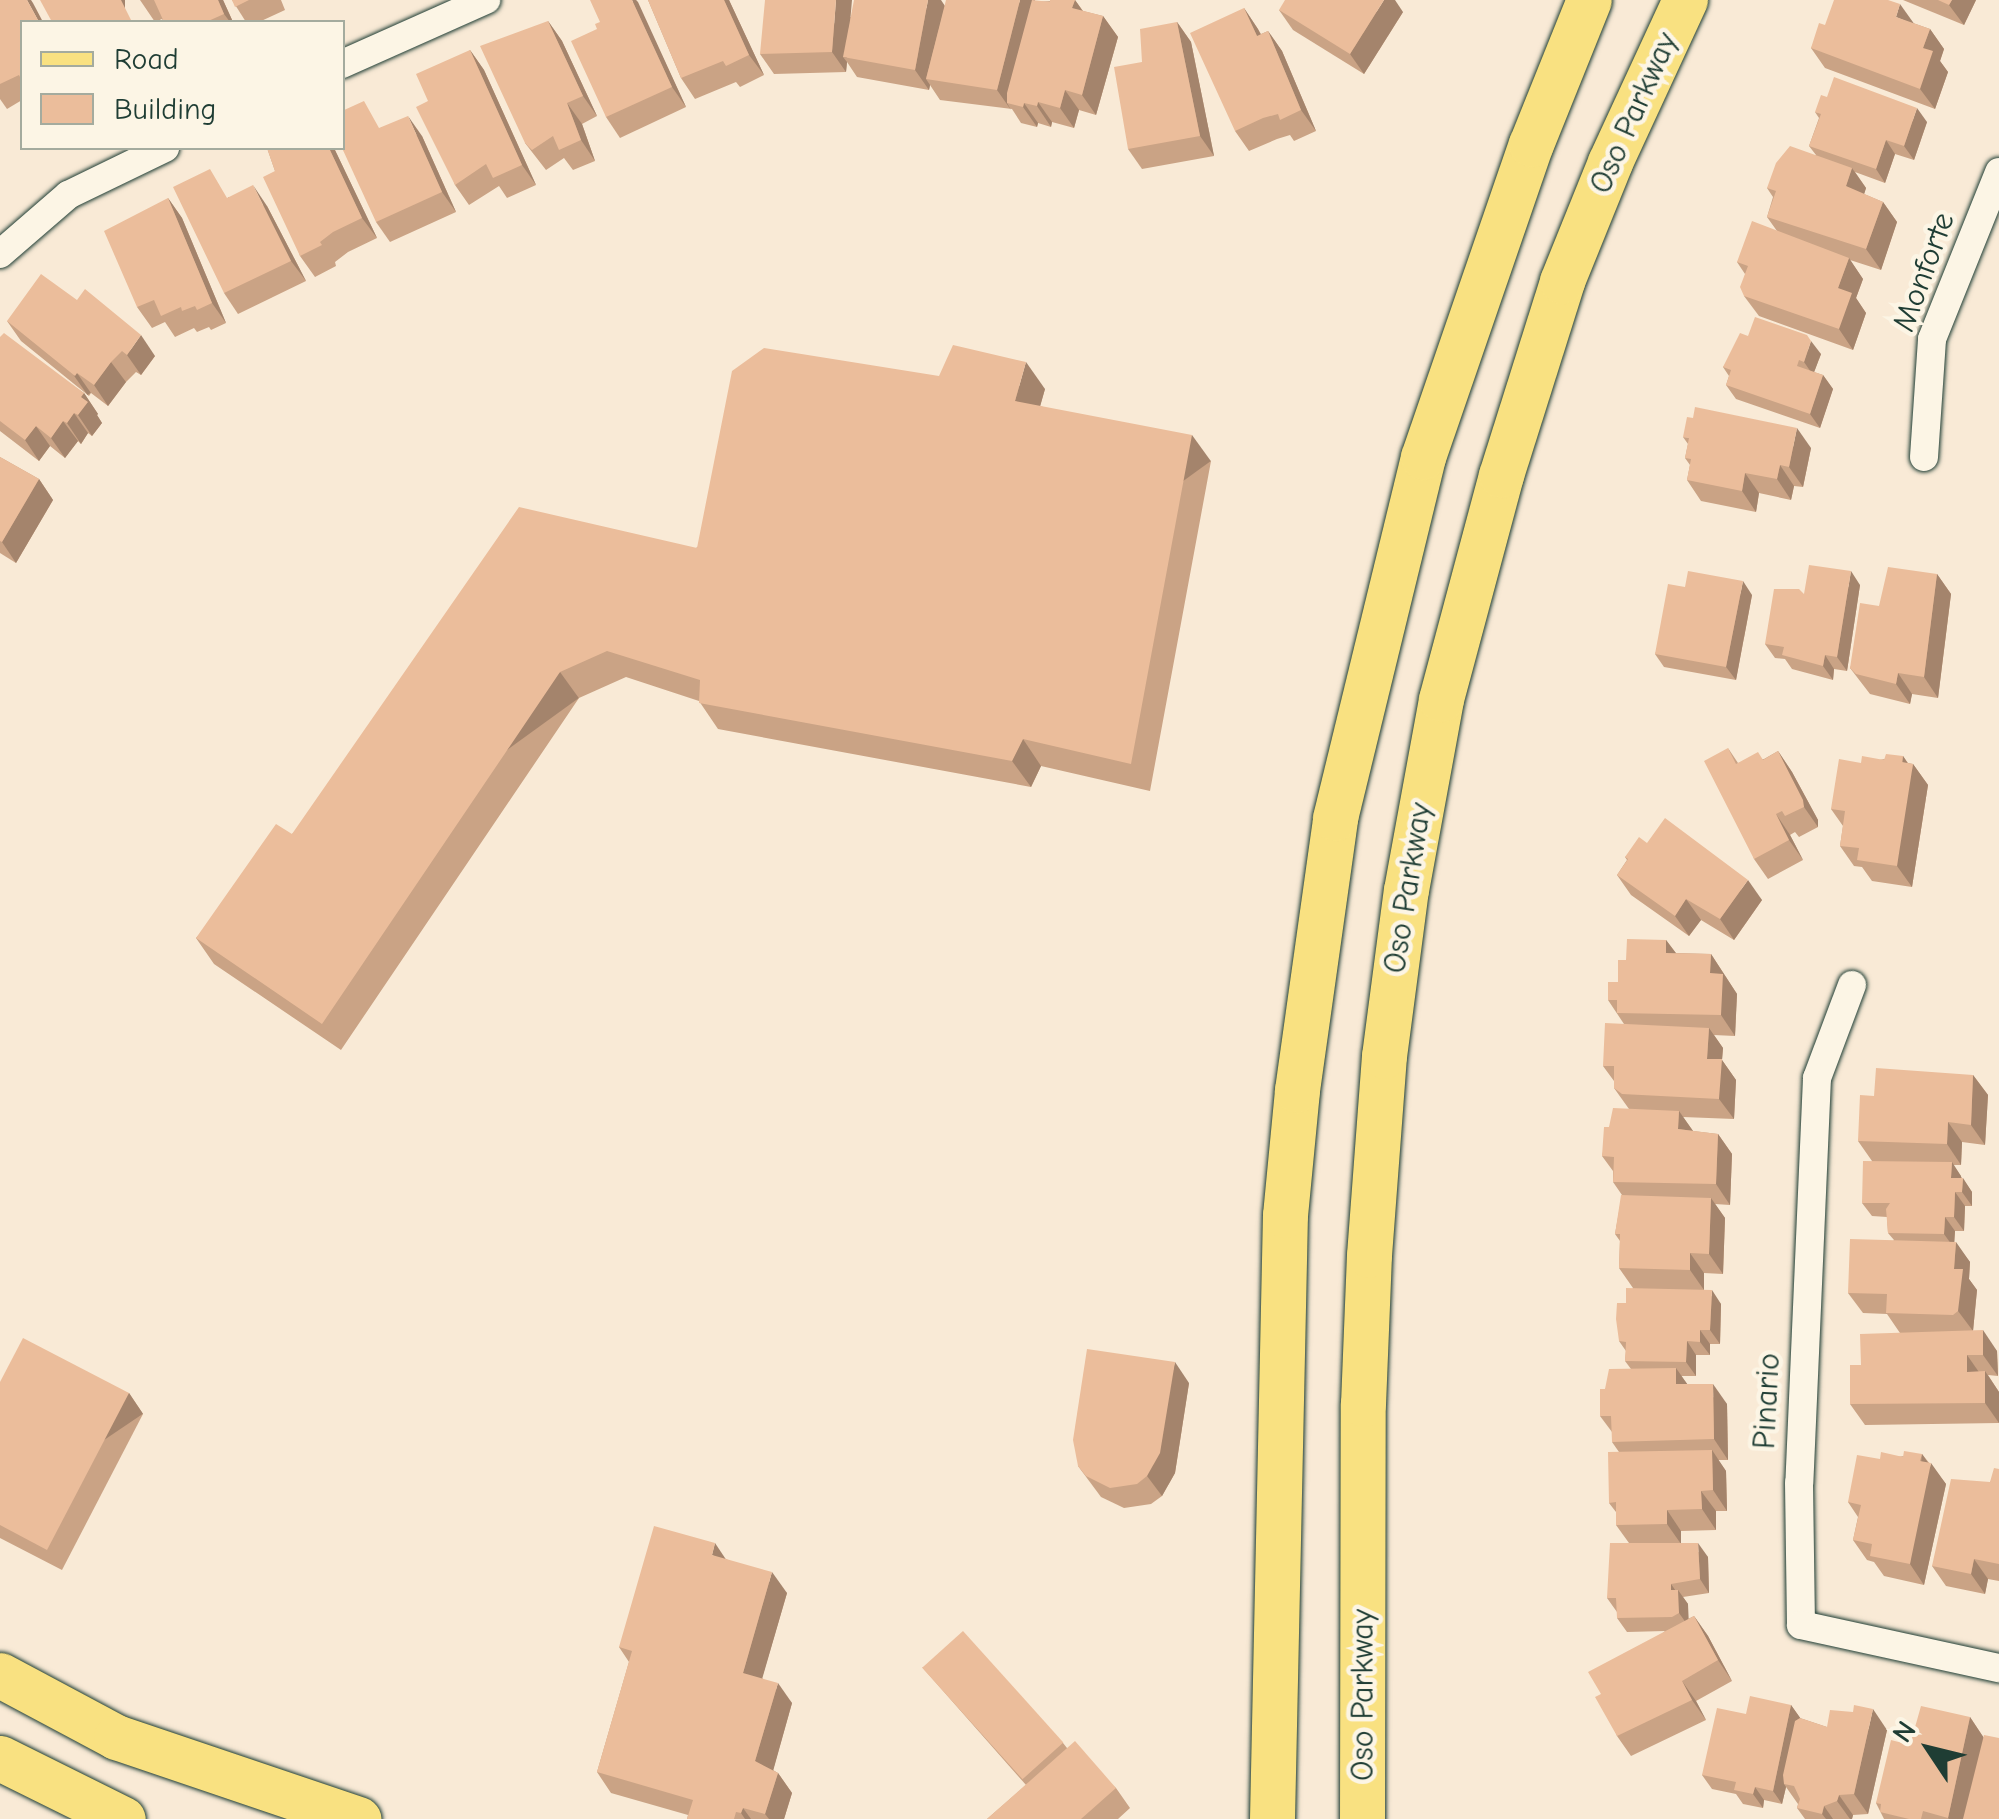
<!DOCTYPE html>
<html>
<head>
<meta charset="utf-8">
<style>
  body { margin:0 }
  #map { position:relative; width:1999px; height:1819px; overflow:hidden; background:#f9ead6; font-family:"Comic Neue",sans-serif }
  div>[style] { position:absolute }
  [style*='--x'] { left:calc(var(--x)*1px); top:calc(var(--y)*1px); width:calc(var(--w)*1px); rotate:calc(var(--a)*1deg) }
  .roads { filter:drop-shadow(0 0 2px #1f3d34) drop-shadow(0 0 2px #1f3d34) }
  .street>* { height:28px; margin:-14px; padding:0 14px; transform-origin:14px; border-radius:14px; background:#fcf5e5 }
  .primary>* { height:45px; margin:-22.5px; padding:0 22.5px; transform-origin:22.5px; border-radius:22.5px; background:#f9e181 }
  .wall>* { inset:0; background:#caa385 }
  .shaded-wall>* { inset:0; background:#a4846c; transform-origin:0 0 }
  .building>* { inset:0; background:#ebbd9b; transform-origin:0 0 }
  span { translate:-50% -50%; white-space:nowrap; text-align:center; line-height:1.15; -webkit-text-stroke:9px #fcf5e5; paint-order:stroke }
  .street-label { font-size:32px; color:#1f3d34 }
  .legend { position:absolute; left:20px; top:20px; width:325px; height:130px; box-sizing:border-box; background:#fcf5e5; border:2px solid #a4ab9e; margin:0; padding:12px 18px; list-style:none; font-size:30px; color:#1f3d34 }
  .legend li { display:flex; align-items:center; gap:20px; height:50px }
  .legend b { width:50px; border:2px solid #a4ab9e }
  .north { position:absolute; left:1879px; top:1699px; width:100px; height:100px; -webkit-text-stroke:8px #fcf5e5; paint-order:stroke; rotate:305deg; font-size:28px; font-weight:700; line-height:40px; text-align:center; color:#1f3d34 }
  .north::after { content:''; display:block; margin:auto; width:35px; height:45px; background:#1f3d34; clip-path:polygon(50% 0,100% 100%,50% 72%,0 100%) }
</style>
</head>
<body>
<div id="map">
  <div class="roads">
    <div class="street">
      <i style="--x:342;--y:64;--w:158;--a:-24"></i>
      <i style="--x:0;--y:254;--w:90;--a:-40.9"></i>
      <i style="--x:68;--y:195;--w:108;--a:-25.9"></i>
      <i style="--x:1924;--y:457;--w:118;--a:-86.1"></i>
      <i style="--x:1932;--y:339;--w:180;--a:-68.1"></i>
      <i style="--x:1852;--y:985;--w:99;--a:110.6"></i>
      <i style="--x:1817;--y:1078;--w:405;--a:92.5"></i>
      <i style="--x:1799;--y:1483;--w:142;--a:89.2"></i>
      <i style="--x:1801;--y:1625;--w:203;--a:12.3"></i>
    </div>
    <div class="primary">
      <i style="--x:0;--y:1675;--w:132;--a:28.1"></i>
      <i style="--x:116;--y:1737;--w:256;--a:18.7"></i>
      <i style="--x:0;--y:1758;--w:137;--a:26.4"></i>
      <i style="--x:1272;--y:1819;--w:604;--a:-88.77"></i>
      <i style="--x:1285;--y:1215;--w:126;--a:-84.5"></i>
      <i style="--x:1297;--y:1090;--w:275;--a:-82"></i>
      <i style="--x:1335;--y:818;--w:372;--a:-76.3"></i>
      <i style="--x:1423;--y:457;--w:331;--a:-71"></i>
      <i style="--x:1531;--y:144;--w:155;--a:-68.1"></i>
      <i style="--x:1362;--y:1819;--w:415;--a:-89.9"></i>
      <i style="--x:1363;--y:1404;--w:149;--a:-87.7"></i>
      <i style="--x:1369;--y:1255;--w:200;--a:-85.7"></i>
      <i style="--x:1384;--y:1056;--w:167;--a:-82.5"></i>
      <i style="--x:1406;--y:890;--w:194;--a:-79.6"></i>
      <i style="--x:1441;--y:699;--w:232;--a:-75"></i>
      <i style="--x:1501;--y:475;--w:203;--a:-72.5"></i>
      <i style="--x:1562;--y:281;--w:128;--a:-68"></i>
      <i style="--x:1610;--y:162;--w:179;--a:-65.2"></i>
    </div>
  </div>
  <div class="wall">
    <i style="clip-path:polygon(0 0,22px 22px,22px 100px,7px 109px,0 99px)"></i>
    <i style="clip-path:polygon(140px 0,223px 0,233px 22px,164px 22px,162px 19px,155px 22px)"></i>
    <i style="clip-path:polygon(232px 0,281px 0,285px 10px,259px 22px,246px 22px)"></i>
    <i style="clip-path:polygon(636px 0,686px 107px,620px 138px,606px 117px,597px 29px)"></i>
    <i style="clip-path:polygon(648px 0,729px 0,764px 75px,740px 87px,736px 82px,695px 99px,681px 78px)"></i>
    <i style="clip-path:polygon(1075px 0,1083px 11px,1103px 16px,1118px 37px,1096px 115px,1079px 110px,1074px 128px,1052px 122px,1051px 127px,1038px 123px,1037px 127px,1021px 123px,1012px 109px,940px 100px,930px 85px,929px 90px,857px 77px,847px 62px,846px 72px,774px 74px,760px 54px,850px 17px,945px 6px)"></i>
    <i style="clip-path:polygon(1903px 0,1976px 0,1964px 25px)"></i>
    <i style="clip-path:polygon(1244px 8px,1261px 34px,1268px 31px,1282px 51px,1316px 131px,1294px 141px,1290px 135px,1277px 139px,1249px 151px,1235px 131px)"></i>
    <i style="clip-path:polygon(1279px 10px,1403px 12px,1364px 74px,1293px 30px)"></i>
    <i style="clip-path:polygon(548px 21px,562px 41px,597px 116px,582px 124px,595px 161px,573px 170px,564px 158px,546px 170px,525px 143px)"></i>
    <i style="clip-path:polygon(1177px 22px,1191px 42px,1214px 156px,1142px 169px,1128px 149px,1142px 62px)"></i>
    <i style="clip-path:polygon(1913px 23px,1930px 29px,1944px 49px,1940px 61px,1948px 72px,1935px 109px,1825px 68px,1811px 48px,1825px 25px)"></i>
    <i style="clip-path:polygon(470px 50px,484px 70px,536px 185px,507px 198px,499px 186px,469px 205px,455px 185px,428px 101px)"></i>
    <i style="clip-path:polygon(1815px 112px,1927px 122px,1914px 160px,1895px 154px,1885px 183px,1855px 172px,1866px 188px,1864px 194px,1883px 202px,1897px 222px,1881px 270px,1850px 260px,1863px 279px,1856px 298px,1866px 313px,1853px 350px,1759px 316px,1744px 296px,1745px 274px,1737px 262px,1777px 231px,1767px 217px,1773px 197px,1767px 188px,1816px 155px,1809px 146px,1819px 118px)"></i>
    <i style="clip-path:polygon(381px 127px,422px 136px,456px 212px,390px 242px,376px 222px)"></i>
    <i style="clip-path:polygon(267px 148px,334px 148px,377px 238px,348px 252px,335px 262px,336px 266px,315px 277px,300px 256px,275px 171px)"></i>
    <i style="clip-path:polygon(228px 197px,267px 206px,306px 281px,238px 314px,224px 293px)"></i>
    <i style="clip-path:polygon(168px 198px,182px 218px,226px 323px,211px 330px,209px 327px,197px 332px,194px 328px,175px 337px,165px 322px,152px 328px,137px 307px)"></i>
    <i style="clip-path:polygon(7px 321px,155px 356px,141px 375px,136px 372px,126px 382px,108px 406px,91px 393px,89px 396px,21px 341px)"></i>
    <i style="clip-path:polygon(1748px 336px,1821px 354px,1814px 372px,1823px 375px,1833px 389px,1820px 428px,1736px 399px,1726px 385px,1729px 376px,1723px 367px)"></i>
    <i style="clip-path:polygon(0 337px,84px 393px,98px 414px,97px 415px,102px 423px,92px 436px,88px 433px,81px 444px,78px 441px,65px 458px,50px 446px,39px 461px,0 431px)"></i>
    <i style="clip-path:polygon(939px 376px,1045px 389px,1040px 406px,1211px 461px,1150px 791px,1041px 766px,1031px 787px,718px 729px,699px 701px,626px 677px,579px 698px,341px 1050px,214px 964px,196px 938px,292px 834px)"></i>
    <i style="clip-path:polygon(1683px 437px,1811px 448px,1803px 487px,1794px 486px,1791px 500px,1759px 493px,1756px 512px,1701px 501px,1687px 480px,1690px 465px,1685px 458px,1688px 444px)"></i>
    <i style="clip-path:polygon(0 457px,39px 479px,53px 500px,16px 563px,0 553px)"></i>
    <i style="clip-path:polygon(1937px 574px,1951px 594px,1938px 698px,1912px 694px,1910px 704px,1870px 694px,1850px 668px,1879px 606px)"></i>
    <i style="clip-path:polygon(1860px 585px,1847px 671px,1834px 669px,1833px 680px,1792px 669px,1785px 659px,1775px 658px,1765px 644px,1804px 594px)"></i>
    <i style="clip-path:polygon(1685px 587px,1752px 595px,1736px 680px,1664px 667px,1655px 654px)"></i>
    <i style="clip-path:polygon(1728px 748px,1738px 763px,1764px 759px,1778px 751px,1792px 772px,1818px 820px,1818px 827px,1799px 837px,1795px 832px,1790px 835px,1803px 860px,1768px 879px,1754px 859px)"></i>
    <i style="clip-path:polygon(1903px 756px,1908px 763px,1913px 764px,1928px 785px,1912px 887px,1872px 881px,1862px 867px,1854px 866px,1840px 846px,1843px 826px,1831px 809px,1861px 763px)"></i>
    <i style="clip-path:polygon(1647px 843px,1762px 900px,1734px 940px,1701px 920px,1689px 936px,1631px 895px,1617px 875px,1627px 860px,1625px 857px)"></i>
    <i style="clip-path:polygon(1666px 940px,1676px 953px,1711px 954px,1737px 994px,1735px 1036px,1714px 1035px,1723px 1048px,1722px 1060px,1736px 1080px,1734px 1119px,1683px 1117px,1693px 1131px,1718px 1134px,1732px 1154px,1730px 1205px,1715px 1204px,1725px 1218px,1723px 1274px,1704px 1273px,1704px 1290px,1721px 1304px,1720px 1344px,1710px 1344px,1710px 1355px,1696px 1355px,1696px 1376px,1681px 1376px,1687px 1384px,1727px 1404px,1728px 1460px,1718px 1460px,1726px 1471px,1727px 1511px,1716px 1511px,1716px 1530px,1681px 1531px,1681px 1543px,1708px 1557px,1709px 1593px,1683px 1597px,1688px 1604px,1688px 1619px,1694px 1616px,1708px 1636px,1732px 1681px,1696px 1701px,1706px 1720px,1631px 1756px,1617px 1736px,1601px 1694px,1665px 1631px,1627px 1632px,1617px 1618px,1617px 1612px,1607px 1598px,1629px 1543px,1616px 1525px,1616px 1512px,1609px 1503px,1619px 1452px,1612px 1442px,1612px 1432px,1600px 1416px,1605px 1389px,1631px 1369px,1625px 1361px,1626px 1351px,1619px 1341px,1626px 1303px,1633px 1288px,1619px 1268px,1620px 1241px,1615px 1234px,1622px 1195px,1613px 1182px,1613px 1171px,1602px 1156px,1609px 1127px,1629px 1109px,1614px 1088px,1614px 1081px,1603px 1066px,1624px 1024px,1608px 1000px,1618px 982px,1626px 960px)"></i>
    <i style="clip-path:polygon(1973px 1075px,1988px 1095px,1985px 1145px,1962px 1142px,1961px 1165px,1953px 1165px,1972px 1192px,1972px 1206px,1965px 1206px,1964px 1231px,1955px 1231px,1954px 1242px,1970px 1262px,1969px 1279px,1977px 1290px,1973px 1331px,1997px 1351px,1998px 1376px,1988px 1375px,1999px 1392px,1999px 1423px,1865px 1425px,1850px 1404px,1861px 1365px,1900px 1333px,1887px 1314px,1863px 1313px,1848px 1293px,1894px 1240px,1888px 1233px,1887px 1217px,1872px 1216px,1862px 1203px,1872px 1161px,1858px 1141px,1874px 1096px)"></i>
    <i style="clip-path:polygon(0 1382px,129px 1393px,143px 1414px,62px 1570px,0 1538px)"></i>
    <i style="clip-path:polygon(1189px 1383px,1175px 1473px,1162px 1496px,1151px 1504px,1124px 1508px,1101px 1497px,1078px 1466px)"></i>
    <i style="clip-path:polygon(1922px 1454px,1946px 1484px,1924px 1585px,1884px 1576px,1874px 1562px,1867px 1560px,1853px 1540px,1858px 1517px,1848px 1502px,1880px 1459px)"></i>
    <i style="clip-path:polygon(1999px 1469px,1999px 1581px,1988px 1579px,1985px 1594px,1946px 1586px,1932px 1566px)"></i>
    <i style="clip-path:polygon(726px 1559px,787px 1593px,762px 1678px,792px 1703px,773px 1770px,778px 1773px,792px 1793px,784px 1819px,687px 1819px,688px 1815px,611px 1793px,597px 1772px,629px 1662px,619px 1647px)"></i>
    <i style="clip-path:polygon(922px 1667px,1063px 1743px,1067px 1748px,1116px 1788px,1130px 1808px,1118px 1819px,987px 1819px,1026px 1785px)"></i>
    <i style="clip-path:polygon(1791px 1705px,1800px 1718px,1827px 1727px,1887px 1730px,1868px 1814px,1853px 1815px,1852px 1819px,1805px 1819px,1797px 1808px,1798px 1804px,1786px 1787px,1782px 1804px,1764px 1800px,1763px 1808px,1743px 1804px,1736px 1794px,1712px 1789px,1702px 1775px,1746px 1714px)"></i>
    <i style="clip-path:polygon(1970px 1717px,1983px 1737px,1999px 1819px,1884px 1819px,1876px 1803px,1910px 1745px)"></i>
  </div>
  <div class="shaded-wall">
    <i style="clip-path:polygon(27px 0,31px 0,33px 3px,43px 22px,39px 22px)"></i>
    <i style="left:121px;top:0;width:4px;height:25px"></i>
    <i style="clip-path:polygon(218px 0,223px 0,233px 22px,230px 22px,224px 14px)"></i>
    <i style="clip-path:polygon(632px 0,636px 0,638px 2px,686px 107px,672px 87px)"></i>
    <i style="clip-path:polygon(724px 0,729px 0,764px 75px,749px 55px)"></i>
    <i style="clip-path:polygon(836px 0,852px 0,847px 58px,843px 57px,847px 62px,846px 72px,832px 52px)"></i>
    <i style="clip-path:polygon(928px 0,941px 0,945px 6px,926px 79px,930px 85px,929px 90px,915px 70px)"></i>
    <i style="clip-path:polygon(1020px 0,1035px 0,1007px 103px,1011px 110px,997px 90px)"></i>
    <i style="clip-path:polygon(1075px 0,1089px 20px,1072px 8px)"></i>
    <i style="clip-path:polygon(1384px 0,1395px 0,1403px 12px,1364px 74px,1350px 54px)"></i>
    <i style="clip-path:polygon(1952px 0,1976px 0,1964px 25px,1949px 5px)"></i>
    <i style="clip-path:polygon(1900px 4px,1915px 25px,1896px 17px)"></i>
    <i style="clip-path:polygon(1244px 8px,1258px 29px,1271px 56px,1257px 36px)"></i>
    <i style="clip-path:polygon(1103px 16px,1118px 37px,1096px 115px,1082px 95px)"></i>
    <i style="clip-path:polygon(548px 21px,562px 41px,597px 116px,583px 96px)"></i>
    <i style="clip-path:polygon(1177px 22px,1191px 42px,1214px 156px,1200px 136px)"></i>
    <i style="clip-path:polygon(1930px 29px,1944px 49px,1940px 61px,1948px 72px,1935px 109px,1920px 89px,1923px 48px)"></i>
    <i style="clip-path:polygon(1268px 31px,1282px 51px,1316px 131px,1301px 110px)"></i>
    <i style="clip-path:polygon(470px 50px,484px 70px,536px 185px,522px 165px)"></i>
    <i style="clip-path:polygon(1065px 90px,1079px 110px,1074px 128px,1060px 108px)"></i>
    <i style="clip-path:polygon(1038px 102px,1052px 122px,1051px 127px,1037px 106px)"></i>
    <i style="clip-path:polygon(567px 103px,582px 124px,595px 161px,581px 140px)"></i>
    <i style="clip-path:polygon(1024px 103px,1038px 123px,1037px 127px,1023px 107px)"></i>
    <i style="clip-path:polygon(1917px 108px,1927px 122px,1914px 160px,1904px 146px)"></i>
    <i style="clip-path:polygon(408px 116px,422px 136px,456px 212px,442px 192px)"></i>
    <i style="clip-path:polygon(1886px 140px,1895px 154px,1885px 183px,1876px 169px)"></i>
    <i style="clip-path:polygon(329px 148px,334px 148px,377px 238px,362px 218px)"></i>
    <i style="clip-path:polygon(1852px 168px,1866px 188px,1860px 207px,1846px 186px)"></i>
    <i style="clip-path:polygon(253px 185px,267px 206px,306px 281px,291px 261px)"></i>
    <i style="clip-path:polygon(168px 198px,182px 218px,226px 323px,212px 303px)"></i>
    <i style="clip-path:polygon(1883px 202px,1897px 222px,1881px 270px,1866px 249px)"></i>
    <i style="clip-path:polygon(1849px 258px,1863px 279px,1856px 298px,1866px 313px,1853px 350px,1839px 329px,1838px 288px)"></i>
    <i style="clip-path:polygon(141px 335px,155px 356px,141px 375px,127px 355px)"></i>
    <i style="clip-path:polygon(1811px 341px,1821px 354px,1813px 375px,1804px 362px)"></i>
    <i style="clip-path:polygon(111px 362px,126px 382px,108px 406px,94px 385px)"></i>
    <i style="clip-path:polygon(1026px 362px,1045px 389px,1034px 428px,1015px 401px)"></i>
    <i style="left:77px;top:373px;width:24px;height:4px;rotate:55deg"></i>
    <i style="clip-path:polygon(1823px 375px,1833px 389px,1820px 428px,1810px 414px)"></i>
    <i style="clip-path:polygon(84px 393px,98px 414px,97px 415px,102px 423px,92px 436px,78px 415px,81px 397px)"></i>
    <i style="clip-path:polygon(74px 413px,88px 433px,81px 444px,67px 423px)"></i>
    <i style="clip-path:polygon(63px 421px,78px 441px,65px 458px,51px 438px)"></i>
    <i style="clip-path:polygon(36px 426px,50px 446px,39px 461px,25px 440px)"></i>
    <i style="clip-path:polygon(1797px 428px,1811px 448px,1803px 487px,1789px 467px)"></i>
    <i style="left:1192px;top:435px;width:32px;height:335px;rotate:54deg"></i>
    <i style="clip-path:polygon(1780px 465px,1794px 486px,1791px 500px,1777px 479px)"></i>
    <i style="clip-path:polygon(1745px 473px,1759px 493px,1756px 512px,1742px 491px)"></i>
    <i style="clip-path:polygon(39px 479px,53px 500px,16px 563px,2px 542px)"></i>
    <i style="clip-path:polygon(1851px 571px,1860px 585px,1847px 671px,1837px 657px)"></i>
    <i style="clip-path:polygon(1937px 574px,1951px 594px,1938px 698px,1924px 677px)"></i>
    <i style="clip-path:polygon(1743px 581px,1752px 595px,1736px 680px,1726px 667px)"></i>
    <i style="clip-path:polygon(1825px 655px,1834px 669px,1833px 680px,1823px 666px)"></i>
    <i style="left:560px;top:672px;width:32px;height:425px;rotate:54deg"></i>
    <i style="clip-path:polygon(1898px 673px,1912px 694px,1910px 704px,1896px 684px)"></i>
    <i style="clip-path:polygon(1023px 739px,1041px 766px,1031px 787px,1012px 761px)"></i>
    <i style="clip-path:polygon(1778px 751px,1792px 772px,1818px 820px,1818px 827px,1804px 807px)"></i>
    <i style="clip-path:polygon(1903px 756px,1912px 770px,1913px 764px,1928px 785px,1912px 887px,1897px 866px)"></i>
    <i style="clip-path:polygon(1776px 814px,1790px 835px,1803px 860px,1789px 840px)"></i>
    <i style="clip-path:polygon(1748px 880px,1762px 900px,1734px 940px,1720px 919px)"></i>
    <i style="clip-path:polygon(1686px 899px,1701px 920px,1689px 936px,1675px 916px)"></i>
    <i style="clip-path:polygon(1666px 940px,1681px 960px,1666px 953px)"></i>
    <i style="clip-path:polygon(1711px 954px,1737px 994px,1735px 1036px,1721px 1015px,1710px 973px)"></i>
    <i style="clip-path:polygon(1709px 1028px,1723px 1048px,1722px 1060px,1736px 1080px,1734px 1119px,1719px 1099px,1707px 1059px)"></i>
    <i style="clip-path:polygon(1973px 1075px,1988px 1095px,1985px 1145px,1971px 1125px)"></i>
    <i style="clip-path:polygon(1679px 1111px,1693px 1131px,1678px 1129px)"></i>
    <i style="clip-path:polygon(1948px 1122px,1962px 1142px,1961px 1165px,1947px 1144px)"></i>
    <i style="clip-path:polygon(1718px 1134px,1732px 1154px,1730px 1205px,1716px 1184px)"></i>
    <i style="clip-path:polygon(1952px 1162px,1961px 1176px,1961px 1191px,1951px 1178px)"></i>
    <i style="clip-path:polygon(1963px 1178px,1972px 1192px,1972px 1206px,1962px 1192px)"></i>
    <i style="clip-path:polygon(1955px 1192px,1965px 1206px,1964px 1231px,1954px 1217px)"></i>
    <i style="clip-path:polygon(1711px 1198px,1725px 1218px,1723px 1274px,1709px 1254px)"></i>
    <i style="clip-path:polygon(1945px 1217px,1955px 1231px,1954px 1248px,1944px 1234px)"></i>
    <i style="clip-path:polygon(1956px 1242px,1970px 1262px,1969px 1279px,1977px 1290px,1973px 1331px,1958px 1311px,1954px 1269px)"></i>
    <i style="clip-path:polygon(1690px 1253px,1704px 1273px,1704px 1290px,1690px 1270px)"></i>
    <i style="clip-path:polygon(1712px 1290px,1721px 1304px,1720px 1344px,1710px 1330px)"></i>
    <i style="clip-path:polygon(1700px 1330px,1710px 1344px,1710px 1355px,1700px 1342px)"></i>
    <i style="clip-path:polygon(1983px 1330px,1997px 1351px,1998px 1376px,1983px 1355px)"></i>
    <i style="clip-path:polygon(1687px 1341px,1696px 1355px,1696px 1376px,1686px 1362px)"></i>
    <i style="clip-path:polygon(1967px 1355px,1981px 1375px,1967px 1372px)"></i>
    <i style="clip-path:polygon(1175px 1362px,1189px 1383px,1175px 1473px,1162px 1496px,1147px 1476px)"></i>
    <i style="clip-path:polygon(1676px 1368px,1690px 1388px,1676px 1384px)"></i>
    <i style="clip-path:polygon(1985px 1371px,1999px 1392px,1999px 1423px,1985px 1403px)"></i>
    <i style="clip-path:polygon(1713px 1384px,1727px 1404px,1728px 1460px,1714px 1439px)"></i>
    <i style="left:129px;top:1393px;width:25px;height:177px;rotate:56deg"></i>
    <i style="clip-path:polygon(1712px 1450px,1726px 1471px,1727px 1511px,1713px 1490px)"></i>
    <i style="clip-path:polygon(1922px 1454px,1931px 1467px,1931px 1463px,1946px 1484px,1924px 1585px,1910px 1564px)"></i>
    <i style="clip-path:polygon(1701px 1491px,1716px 1511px,1716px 1530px,1702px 1509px)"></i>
    <i style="clip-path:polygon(1667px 1510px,1681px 1531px,1681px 1544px,1667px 1524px)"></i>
    <i style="clip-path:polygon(715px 1543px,729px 1564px,712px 1555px)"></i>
    <i style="clip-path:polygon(1698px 1543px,1708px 1557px,1709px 1593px,1700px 1579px)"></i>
    <i style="clip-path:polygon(1974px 1559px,1988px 1579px,1985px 1594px,1971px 1574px)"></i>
    <i style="clip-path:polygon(772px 1572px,787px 1593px,758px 1693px,743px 1673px)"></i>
    <i style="clip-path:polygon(1671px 1584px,1678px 1594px,1678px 1590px,1688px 1604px,1689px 1627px,1679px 1613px,1671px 1590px)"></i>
    <i style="clip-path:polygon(1694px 1616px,1708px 1636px,1732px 1681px,1718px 1660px)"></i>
    <i style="clip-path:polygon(1682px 1681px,1696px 1701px,1706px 1720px,1692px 1700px)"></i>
    <i style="clip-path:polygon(778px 1683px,792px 1703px,770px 1782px,755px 1761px)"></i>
    <i style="clip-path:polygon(1791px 1705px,1801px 1719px,1784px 1784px,1786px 1787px,1782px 1804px,1773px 1791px)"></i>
    <i style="clip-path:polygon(1873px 1709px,1887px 1730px,1868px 1814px,1854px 1794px)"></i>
    <i style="clip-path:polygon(1970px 1717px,1984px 1738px,1966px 1819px,1949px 1819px,1948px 1818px)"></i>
    <i style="clip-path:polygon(778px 1773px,792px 1793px,784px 1819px,769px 1819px,765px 1814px)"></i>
    <i style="clip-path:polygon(1755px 1787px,1764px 1800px,1763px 1808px,1753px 1794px)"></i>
    <i style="clip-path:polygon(1839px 1795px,1853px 1815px,1852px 1819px,1850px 1819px,1837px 1801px)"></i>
    <i style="clip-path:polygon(1824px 1806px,1833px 1819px,1826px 1819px,1822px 1814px)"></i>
    <i style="clip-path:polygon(743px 1808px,751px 1819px,745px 1819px,741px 1813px)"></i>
  </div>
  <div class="building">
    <i style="clip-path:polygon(0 0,27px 0,39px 22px,22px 22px,22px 81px,19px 75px,0 84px)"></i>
    <i style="clip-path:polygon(40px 0,121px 0,132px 22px,52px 22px)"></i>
    <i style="clip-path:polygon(154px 0,218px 0,224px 14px,206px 22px,164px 22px)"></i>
    <i style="clip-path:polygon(232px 0,249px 0,235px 7px)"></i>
    <i style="clip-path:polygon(590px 0,632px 0,672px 87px,606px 117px,571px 41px,597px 29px,595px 24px,600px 22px)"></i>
    <i style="clip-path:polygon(648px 0,724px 0,749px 55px,726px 66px,723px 61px,681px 78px)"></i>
    <i style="clip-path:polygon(765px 0,836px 0,832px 52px,760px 54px)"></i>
    <i style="clip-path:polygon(854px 0,928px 0,915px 70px,843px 57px)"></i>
    <i style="clip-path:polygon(946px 0,1020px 0,997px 90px,926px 79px)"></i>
    <i style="clip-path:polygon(1032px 0,1050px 2px,1050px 0,1075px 0,1072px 8px,1103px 16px,1082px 95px,1065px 90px,1060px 108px,1038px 102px,1037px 106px,1024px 103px,1023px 107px,1007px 103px,1007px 93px)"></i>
    <i style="clip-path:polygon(1285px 0,1384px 0,1350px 54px,1279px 10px)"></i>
    <i style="clip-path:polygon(1834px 0,1888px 0,1900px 4px,1896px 17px,1930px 29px,1923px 48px,1933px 51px,1920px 89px,1811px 48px,1819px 23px,1825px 25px)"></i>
    <i style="clip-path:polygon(1938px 0,1952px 0,1949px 5px)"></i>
    <i style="clip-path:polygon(1244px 8px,1257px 36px,1268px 31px,1301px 110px,1280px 120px,1278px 114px,1263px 118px,1235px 131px,1190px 33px)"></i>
    <i style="clip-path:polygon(548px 21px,583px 96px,567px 103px,581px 140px,559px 150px,553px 136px,532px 150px,525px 143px,480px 46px)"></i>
    <i style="clip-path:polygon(1177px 22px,1200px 136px,1128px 149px,1114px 67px,1142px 62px,1140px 29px)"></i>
    <i style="clip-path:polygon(470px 50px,522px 165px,493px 178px,486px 164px,455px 185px,416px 107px,428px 101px,416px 74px)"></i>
    <i style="clip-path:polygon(1834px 77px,1917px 108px,1904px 146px,1886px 140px,1876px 169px,1809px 146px,1821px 114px,1815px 112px,1821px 95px,1827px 97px)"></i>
    <i style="clip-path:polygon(364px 101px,379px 128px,408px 116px,442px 192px,376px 222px,342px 148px,342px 111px)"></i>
    <i style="clip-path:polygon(1790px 146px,1852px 168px,1846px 186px,1883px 202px,1866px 249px,1767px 217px,1776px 191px,1767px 188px,1776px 163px)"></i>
    <i style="clip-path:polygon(267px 148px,329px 148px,362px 218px,333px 232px,320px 242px,322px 245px,300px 256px,263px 177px,275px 171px)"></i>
    <i style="clip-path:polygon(210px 169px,227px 198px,253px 185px,291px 261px,224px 293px,173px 187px)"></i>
    <i style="clip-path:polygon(168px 198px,212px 303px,197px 310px,195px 306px,182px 311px,181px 307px,161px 316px,154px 300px,137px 307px,104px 231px)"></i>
    <i style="clip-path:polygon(1752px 221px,1849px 258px,1838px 288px,1852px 293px,1839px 329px,1744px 296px,1740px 287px,1748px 266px,1737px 262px)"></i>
    <i style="clip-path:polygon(41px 274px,77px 300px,85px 289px,141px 335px,127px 355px,122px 351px,111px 362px,94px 385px,77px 373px,75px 376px,7px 321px)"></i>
    <i style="clip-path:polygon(1755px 317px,1807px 335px,1811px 341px,1804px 362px,1799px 360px,1797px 366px,1823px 375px,1810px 414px,1726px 385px,1731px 370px,1723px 367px,1740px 333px,1748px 336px)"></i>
    <i style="clip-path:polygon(4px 333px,84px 393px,81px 397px,88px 402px,78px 415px,74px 413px,67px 423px,63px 421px,51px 438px,36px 426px,25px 440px,0 421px,0 337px)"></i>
    <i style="clip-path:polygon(953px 345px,1026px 362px,1015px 401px,1192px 435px,1131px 764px,1023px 739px,1012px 761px,699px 703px,700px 680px,607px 651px,560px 672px,322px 1024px,196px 938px,276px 824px,292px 834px,519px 507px,697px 548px,732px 371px,764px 348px,939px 376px)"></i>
    <i style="clip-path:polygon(1695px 407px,1797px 428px,1789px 467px,1780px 465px,1777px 479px,1745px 473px,1742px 491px,1687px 480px,1691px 459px,1685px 458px,1689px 438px,1683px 437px,1687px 417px,1693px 418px)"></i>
    <i style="clip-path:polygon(0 457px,39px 479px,2px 542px,0 541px)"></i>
    <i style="clip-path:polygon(1809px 565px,1851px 571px,1837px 657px,1825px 655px,1823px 666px,1782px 655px,1784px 647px,1765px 644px,1774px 589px,1799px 589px,1804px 594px)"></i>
    <i style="clip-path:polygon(1888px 567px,1937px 574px,1924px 677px,1898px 673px,1896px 684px,1856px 674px,1850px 668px,1860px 603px,1879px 606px)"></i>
    <i style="clip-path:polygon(1688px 571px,1743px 581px,1726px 667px,1655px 654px,1668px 584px,1685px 587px)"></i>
    <i style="clip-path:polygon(1728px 748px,1736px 764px,1758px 752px,1763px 760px,1778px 751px,1803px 800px,1804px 807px,1785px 816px,1782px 811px,1776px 814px,1789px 840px,1754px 859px,1704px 761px)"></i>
    <i style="clip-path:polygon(1886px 754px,1903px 756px,1902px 762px,1913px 764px,1897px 866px,1857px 860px,1859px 848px,1840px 846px,1845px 811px,1831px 809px,1839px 759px,1861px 763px,1862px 756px,1884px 760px)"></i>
    <i style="clip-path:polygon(1665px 818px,1748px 880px,1720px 919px,1686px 899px,1675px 916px,1617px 875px,1628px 859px,1625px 857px,1639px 837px,1647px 843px)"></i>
    <i style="clip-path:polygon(1627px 939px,1666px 940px,1666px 953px,1711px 954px,1710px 973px,1723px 974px,1721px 1015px,1617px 1013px,1617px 1000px,1608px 1000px,1608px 982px,1618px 982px,1618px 960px,1626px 960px)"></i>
    <i style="clip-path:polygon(1605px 1023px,1709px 1028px,1707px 1059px,1722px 1059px,1719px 1099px,1622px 1094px,1614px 1088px,1614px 1066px,1603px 1066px)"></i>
    <i style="clip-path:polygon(1876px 1068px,1973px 1075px,1971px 1125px,1948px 1122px,1947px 1144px,1858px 1141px,1860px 1095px,1874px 1096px)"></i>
    <i style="clip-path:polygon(1613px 1108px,1679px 1111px,1678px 1129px,1718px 1134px,1716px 1184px,1613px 1182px,1614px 1157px,1602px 1156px,1604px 1127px,1609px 1127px)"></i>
    <i style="clip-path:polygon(1863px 1161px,1952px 1162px,1951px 1178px,1963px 1178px,1962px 1192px,1955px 1192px,1954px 1217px,1945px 1217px,1944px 1234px,1888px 1233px,1886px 1209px,1890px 1203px,1862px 1203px)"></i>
    <i style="clip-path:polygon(1621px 1195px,1711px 1198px,1709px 1254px,1690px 1253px,1690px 1270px,1619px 1268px,1620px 1234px,1615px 1234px)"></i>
    <i style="clip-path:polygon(1850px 1239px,1956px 1242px,1954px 1269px,1963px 1269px,1958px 1311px,1953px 1315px,1886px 1313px,1887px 1294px,1848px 1293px)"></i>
    <i style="clip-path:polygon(1626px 1288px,1712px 1290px,1710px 1330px,1700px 1330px,1700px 1342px,1687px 1341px,1686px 1362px,1625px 1361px,1626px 1342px,1619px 1341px,1616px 1319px,1617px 1303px,1626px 1303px)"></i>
    <i style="clip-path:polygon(1983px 1330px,1983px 1355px,1967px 1355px,1967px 1372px,1985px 1371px,1985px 1403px,1850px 1404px,1850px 1365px,1861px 1365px,1860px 1334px)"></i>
    <i style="clip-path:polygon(23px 1338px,129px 1393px,47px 1550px,0 1525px,0 1382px)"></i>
    <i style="clip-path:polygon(1087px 1349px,1175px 1362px,1160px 1453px,1147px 1476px,1137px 1484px,1110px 1488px,1086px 1476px,1078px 1466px,1073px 1440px)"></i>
    <i style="clip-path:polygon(1676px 1368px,1676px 1384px,1713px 1384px,1714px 1439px,1612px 1442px,1611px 1416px,1600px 1416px,1600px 1389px,1605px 1389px,1609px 1369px)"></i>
    <i style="clip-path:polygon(1712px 1450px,1713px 1490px,1701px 1491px,1702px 1509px,1667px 1510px,1667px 1524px,1616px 1525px,1616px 1502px,1609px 1503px,1608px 1452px)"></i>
    <i style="clip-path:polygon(1904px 1451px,1922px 1454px,1920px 1461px,1931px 1463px,1910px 1564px,1870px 1556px,1872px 1544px,1853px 1540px,1861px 1505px,1848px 1502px,1857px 1455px,1880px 1459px,1881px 1452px,1903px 1457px)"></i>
    <i style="clip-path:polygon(1994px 1468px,1999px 1469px,1999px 1564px,1974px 1559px,1971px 1574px,1932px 1566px,1951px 1479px,1990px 1482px)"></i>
    <i style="clip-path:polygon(654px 1526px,715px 1543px,712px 1555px,772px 1572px,743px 1673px,778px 1683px,755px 1761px,778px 1773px,765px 1814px,743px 1808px,741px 1813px,736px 1812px,734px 1819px,687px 1819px,693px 1800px,597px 1772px,632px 1651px,619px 1647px)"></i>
    <i style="clip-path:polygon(1610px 1543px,1698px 1543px,1700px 1579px,1671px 1584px,1671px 1590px,1678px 1590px,1679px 1613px,1672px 1617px,1617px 1618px,1616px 1598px,1607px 1598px)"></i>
    <i style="clip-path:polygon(1694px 1616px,1718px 1660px,1682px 1681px,1692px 1700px,1617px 1736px,1595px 1697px,1601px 1694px,1588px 1672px)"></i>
    <i style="left:963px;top:1631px;width:150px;height:55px;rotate:48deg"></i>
    <i style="clip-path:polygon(1750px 1696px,1791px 1705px,1773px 1791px,1755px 1787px,1753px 1794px,1734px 1790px,1736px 1782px,1702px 1775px,1717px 1708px,1746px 1714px)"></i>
    <i style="clip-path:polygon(1854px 1705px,1873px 1709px,1854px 1794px,1839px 1795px,1837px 1801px,1824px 1806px,1822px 1814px,1797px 1808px,1800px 1799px,1794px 1786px,1784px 1784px,1783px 1775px,1795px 1721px,1800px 1718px,1827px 1727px,1830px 1710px,1853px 1712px)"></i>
    <i style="clip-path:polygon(1921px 1706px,1970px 1717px,1948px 1818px,1923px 1811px,1921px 1819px,1909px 1819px,1880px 1812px,1881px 1804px,1876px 1803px,1891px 1740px,1910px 1745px)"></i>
    <i style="clip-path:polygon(1984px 1735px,1999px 1738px,1999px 1819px,1963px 1819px)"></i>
    <i style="clip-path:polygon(1075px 1741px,1116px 1788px,1081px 1819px,987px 1819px)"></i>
  </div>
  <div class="street-label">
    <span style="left:1634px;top:113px;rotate:-66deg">Oso Parkway</span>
    <span style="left:1924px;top:272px;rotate:-70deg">Monforte</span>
    <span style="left:1408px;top:888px;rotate:-81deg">Oso Parkway</span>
    <span style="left:1767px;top:1401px;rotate:-87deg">Pinario</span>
    <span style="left:1363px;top:1695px;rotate:-90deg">Oso Parkway</span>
  </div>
  <ul class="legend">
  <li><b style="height:12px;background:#f9e181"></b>Road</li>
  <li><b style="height:28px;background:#ebbd9b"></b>Building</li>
  </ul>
  <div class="north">N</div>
</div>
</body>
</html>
